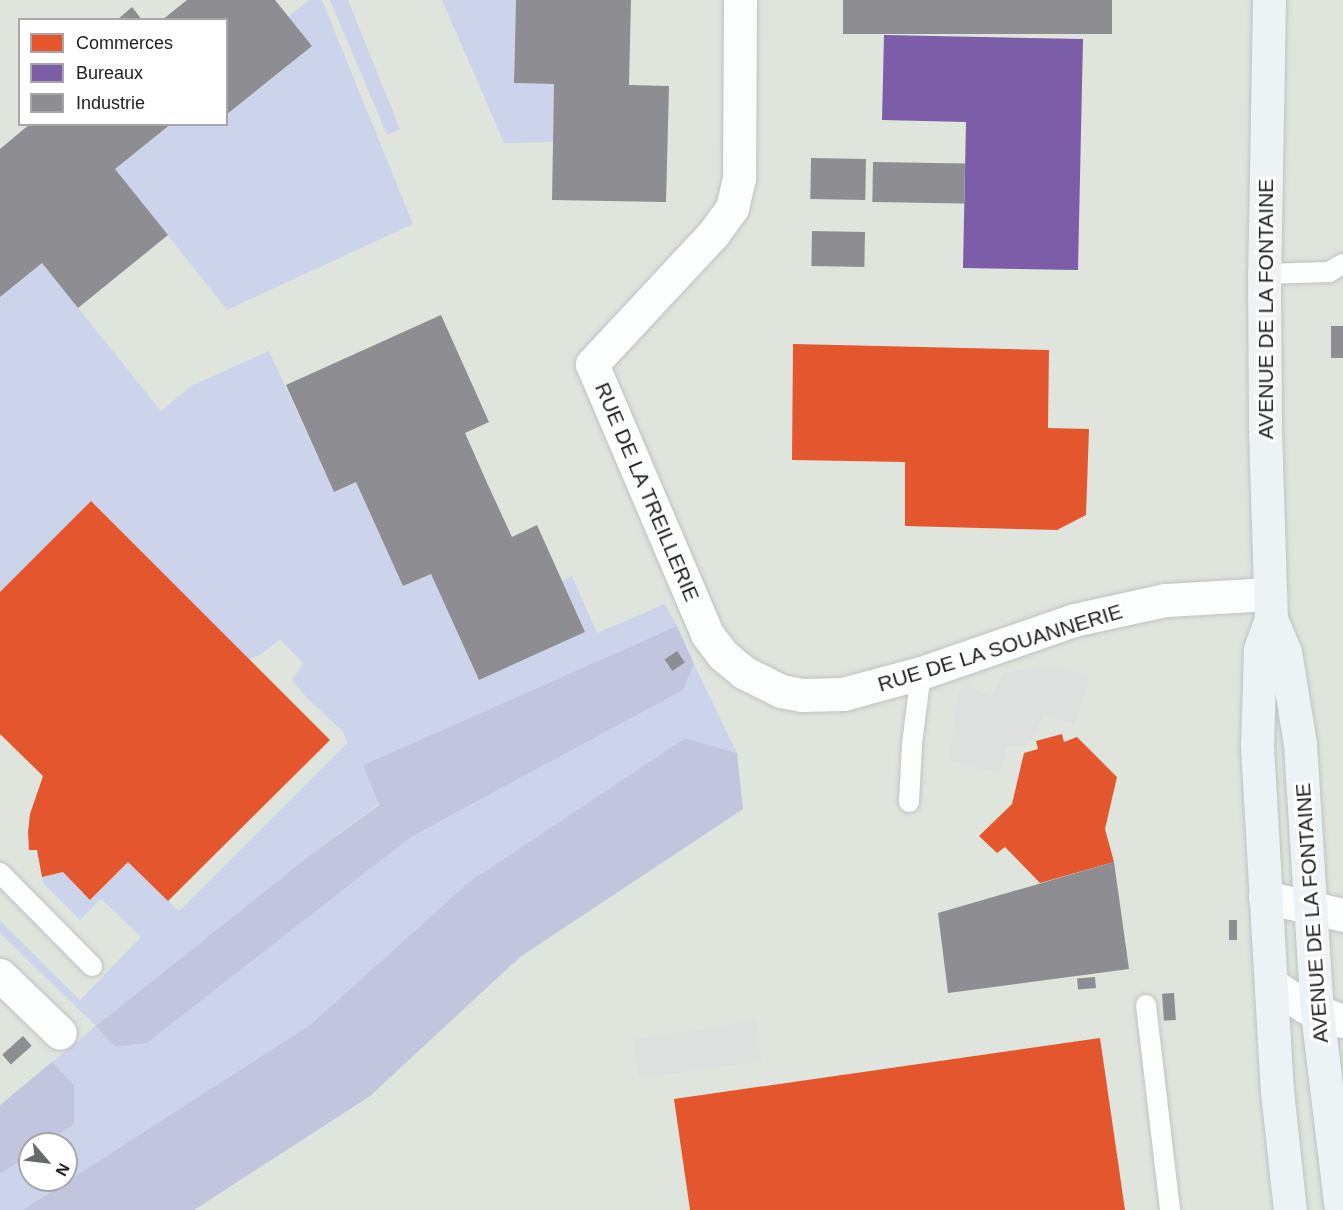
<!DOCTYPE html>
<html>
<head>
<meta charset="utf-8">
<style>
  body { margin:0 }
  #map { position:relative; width:1343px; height:1210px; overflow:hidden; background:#ebf0f0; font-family:Arial,sans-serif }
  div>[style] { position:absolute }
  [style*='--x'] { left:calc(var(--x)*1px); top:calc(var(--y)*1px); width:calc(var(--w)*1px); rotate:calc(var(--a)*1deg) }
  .industrial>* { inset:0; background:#dfe5dd }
  .grass>* { inset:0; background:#ccd4ec }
  .forest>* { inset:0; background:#c2c5de }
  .parking>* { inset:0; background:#dee0e0; transform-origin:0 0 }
  .shops>* { inset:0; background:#e4572e }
  .offices>* { inset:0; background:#7b5ea7 }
  .industry>* { inset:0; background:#8d8d92; transform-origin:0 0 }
  .roads { filter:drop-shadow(0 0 2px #c0c2c2) drop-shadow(0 0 2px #c0c2c2) }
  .lane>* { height:20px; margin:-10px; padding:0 10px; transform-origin:10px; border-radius:10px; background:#fcfdfd }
  .street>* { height:33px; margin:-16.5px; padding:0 16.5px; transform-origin:16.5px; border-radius:16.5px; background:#fcfdfd }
  .secondary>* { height:33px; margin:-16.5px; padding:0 16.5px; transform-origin:16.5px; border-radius:16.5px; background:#edf2f4 }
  span { translate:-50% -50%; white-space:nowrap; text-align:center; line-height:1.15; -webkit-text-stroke:6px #fff; paint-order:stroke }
  .street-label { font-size:21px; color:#222 }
  .legend { position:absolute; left:18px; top:18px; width:210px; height:108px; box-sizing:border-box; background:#fff; border:2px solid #a7a7a7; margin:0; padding:8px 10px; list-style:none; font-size:18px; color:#222 }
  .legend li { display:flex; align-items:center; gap:12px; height:30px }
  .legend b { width:30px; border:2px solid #a7a7a7 }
  .north { position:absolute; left:18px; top:1132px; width:60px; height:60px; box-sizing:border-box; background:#fff; border:2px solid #a7a7a7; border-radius:50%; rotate:118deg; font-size:16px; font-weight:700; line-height:24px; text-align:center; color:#222 }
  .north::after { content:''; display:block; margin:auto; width:21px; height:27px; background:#686a6a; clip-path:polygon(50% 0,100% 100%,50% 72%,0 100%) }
</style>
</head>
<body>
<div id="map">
  <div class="industrial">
    <i style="clip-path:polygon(evenodd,0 0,1343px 0,1343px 1210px,0 1210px,0 0,20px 20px,226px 20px,226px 124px,20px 124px,20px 20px,0 0,30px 1144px,66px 1144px,66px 1180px,30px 1180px,30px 1144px)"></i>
  </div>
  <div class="grass">
    <i style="clip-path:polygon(309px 0,322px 0,413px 224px,227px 310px,115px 169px,171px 125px,226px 124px,227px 115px,312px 46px,288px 17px)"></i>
    <i style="clip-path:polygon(330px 0,348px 0,400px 129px,387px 135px)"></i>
    <i style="clip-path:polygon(442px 0,516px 0,514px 83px,554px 84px,553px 142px,504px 143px)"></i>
    <i style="clip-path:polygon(42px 263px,161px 411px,191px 386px,269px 351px,334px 492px,356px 482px,403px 586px,431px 574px,479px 680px,585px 632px,562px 581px,572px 576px,597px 633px,665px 604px,677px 626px,363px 765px,379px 804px,308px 857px,97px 1026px,115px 1047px,147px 1043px,411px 837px,683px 690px,694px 664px,737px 753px,685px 738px,469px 882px,310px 1025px,48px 1195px,23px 1210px,0 1210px,0 1174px,30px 1155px,30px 1180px,66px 1180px,66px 1144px,46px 1144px,74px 1124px,74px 1085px,52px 1062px,96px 1026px,0 933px,0 921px,80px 1000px,141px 937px,101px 899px,80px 920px,43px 883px,42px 877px,63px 872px,91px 900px,128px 862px,179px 911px,347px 743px,343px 732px,308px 699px,292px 680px,303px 663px,280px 639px,260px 655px,247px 659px,91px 501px,0 592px,0 297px)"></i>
  </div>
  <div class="forest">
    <i style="clip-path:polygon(677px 626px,694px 664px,683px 690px,411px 837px,147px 1043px,115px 1047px,96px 1026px,308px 857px,379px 805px,363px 765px)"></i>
    <i style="clip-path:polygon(685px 738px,737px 753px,743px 809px,520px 957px,370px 1096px,194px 1210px,23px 1210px,310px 1025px,469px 882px)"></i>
    <i style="clip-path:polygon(52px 1062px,74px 1085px,74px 1124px,46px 1144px,30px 1144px,30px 1155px,0 1174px,0 1105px)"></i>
  </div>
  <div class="parking">
    <i style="clip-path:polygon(1056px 665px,1090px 677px,1074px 725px,1044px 715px,1032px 741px,1022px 746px,1007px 747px,1000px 774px,949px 761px,958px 695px,964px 684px,992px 696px,1003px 672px)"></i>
    <i style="left:756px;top:1021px;width:41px;height:124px;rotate:82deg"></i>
  </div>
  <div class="shops">
    <i style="clip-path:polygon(793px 344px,1049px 350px,1048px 428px,1089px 429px,1086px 515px,1057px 530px,905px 526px,905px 462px,792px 460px)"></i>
    <i style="clip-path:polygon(91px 501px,330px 740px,168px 901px,128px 862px,90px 900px,63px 872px,42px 877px,37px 850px,29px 850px,28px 832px,30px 814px,43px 776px,0 734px,0 592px)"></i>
    <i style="clip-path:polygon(1062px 734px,1064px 742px,1077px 737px,1117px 777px,1105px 829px,1114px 862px,1040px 883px,1005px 847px,997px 853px,979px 836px,1012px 804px,1024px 753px,1038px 749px,1036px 741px)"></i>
    <i style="clip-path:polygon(1100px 1038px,1125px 1210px,690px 1210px,674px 1099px)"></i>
  </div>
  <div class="offices">
    <i style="clip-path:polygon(884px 35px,1083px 39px,1078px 270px,963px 268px,966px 122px,882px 120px)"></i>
  </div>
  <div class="industry">
    <i style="clip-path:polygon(187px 0,275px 0,312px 46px,226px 115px,226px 20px,162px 20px)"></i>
    <i style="clip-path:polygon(516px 0,631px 0,629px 85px,669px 86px,666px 202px,552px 200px,554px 84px,514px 83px)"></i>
    <i style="left:843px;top:0;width:269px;height:34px"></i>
    <i style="clip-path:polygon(132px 7px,142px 20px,117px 20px)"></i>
    <i style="clip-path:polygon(30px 124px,171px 124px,115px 169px,168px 235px,78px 308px,42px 263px,0 297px,0 149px)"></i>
    <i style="left:811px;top:158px;width:55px;height:41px;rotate:1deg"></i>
    <i style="left:873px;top:162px;width:92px;height:40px;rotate:1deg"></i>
    <i style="left:812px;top:231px;width:53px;height:35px;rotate:1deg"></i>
    <i style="clip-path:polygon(441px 315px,489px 422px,465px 433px,488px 485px,512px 537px,537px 525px,585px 632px,479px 680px,431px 574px,403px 586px,356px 482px,334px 492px,286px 385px)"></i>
    <i style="left:1331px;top:326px;width:12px;height:32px"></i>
    <i style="left:677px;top:651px;width:14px;height:15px;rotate:56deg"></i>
    <i style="clip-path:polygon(1114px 862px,1129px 969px,948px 993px,938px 913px)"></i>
    <i style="left:1229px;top:920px;width:8px;height:20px"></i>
    <i style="left:1095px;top:977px;width:11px;height:18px;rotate:85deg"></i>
    <i style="left:1174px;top:993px;width:27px;height:12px;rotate:86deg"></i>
    <i style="left:23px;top:1036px;width:13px;height:28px;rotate:48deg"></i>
  </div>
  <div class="roads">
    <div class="lane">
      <i style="--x:1264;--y:274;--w:65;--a:-1.8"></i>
      <i style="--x:1329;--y:272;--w:16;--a:-30"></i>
      <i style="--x:909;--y:802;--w:58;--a:-87"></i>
      <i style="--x:912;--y:744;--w:72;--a:-82.8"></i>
      <i style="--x:0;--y:873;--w:131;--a:45.3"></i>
      <i style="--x:1146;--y:1005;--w:206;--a:83.3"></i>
    </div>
    <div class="street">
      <i style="--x:740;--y:0;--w:178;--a:90.3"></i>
      <i style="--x:739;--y:178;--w:31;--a:103"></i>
      <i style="--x:732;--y:208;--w:31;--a:126"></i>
      <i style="--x:714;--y:233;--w:179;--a:133"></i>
      <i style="--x:592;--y:364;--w:293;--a:66.9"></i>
      <i style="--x:707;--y:634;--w:26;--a:53"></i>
      <i style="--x:723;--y:655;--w:26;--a:40"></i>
      <i style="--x:743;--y:672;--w:42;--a:26.6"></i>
      <i style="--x:781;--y:691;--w:21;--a:11"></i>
      <i style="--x:802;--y:695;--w:41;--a:-1.4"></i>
      <i style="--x:843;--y:694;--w:81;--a:-15.1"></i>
      <i style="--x:921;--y:673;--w:162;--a:-19.1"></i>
      <i style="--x:1074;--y:620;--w:94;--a:-12.3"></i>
      <i style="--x:1166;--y:600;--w:104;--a:-3.3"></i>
      <i style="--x:1265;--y:897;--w:80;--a:13"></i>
      <i style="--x:0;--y:975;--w:83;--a:44"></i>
      <i style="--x:1271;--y:984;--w:42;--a:33.3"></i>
      <i style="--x:1306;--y:1007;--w:40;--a:21"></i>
    </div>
    <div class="secondary">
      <i style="--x:1269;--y:0;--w:274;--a:91"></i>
      <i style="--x:1264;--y:274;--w:156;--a:89.6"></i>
      <i style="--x:1265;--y:430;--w:189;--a:88.2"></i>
      <i style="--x:1271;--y:619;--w:36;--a:67"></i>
      <i style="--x:1285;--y:652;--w:93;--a:80.7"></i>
      <i style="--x:1300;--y:744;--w:269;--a:86.4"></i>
      <i style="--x:1317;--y:1012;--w:199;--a:83.1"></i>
      <i style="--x:1271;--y:619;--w:33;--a:110"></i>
      <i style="--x:1260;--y:650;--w:96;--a:91.8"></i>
      <i style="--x:1257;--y:746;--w:346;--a:86.7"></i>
      <i style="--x:1277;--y:1091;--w:120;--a:83.8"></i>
    </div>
  </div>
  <div class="street-label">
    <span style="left:1266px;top:309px;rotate:-90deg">AVENUE DE LA FONTAINE</span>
    <span style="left:647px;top:492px;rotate:67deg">RUE DE LA TREILLERIE</span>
    <span style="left:1000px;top:648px;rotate:-17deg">RUE DE LA SOUANNERIE</span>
    <span style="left:1312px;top:913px;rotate:-94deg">AVENUE DE LA FONTAINE</span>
  </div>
  <ul class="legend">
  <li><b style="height:16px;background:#e4572e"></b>Commerces</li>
  <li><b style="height:16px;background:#7b5ea7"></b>Bureaux</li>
  <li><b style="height:16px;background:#8d8d92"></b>Industrie</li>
  </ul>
  <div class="north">N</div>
</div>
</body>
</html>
